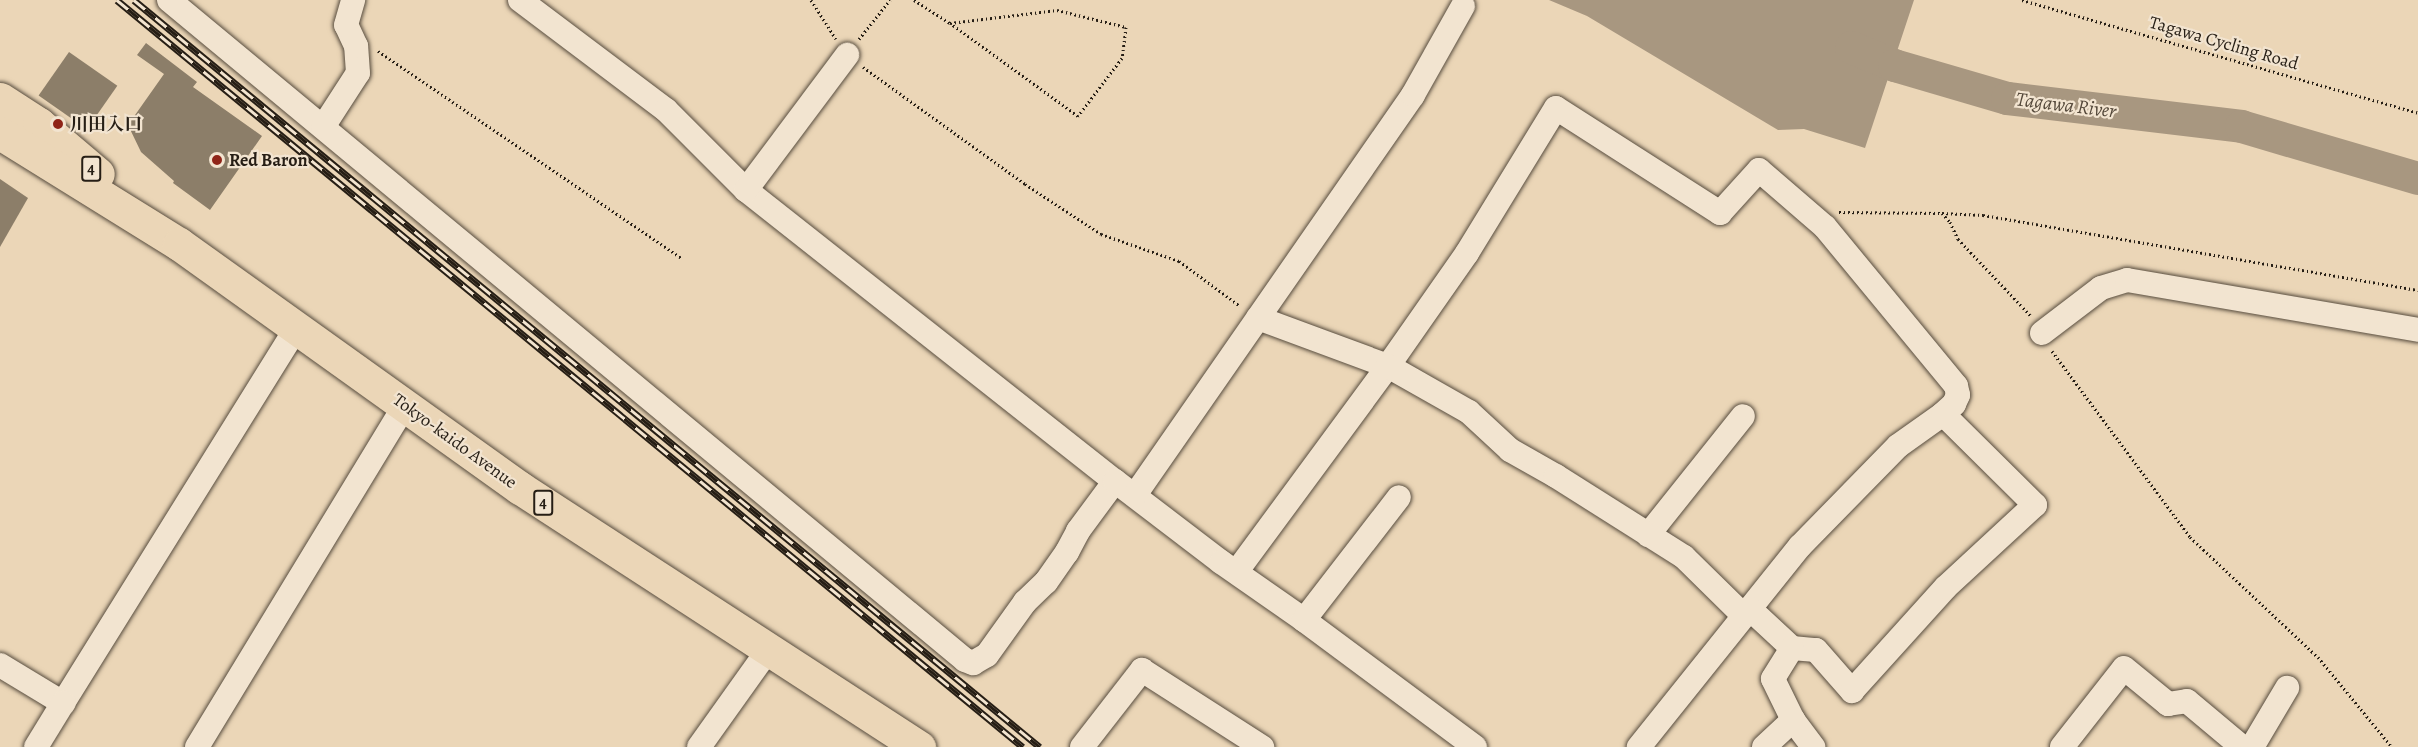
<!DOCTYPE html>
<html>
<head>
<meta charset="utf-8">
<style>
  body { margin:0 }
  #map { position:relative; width:2418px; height:747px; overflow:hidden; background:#ebd6b7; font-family:Alegreya,"Noto Serif JP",serif }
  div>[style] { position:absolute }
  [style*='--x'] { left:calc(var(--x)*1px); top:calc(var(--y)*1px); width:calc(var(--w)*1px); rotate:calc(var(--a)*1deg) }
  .water>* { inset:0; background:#a89780 }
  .river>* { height:33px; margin:-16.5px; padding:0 16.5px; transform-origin:16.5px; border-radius:16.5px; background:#a89780 }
  .building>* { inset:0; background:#8c7e69; transform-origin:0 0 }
  .path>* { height:3px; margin-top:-1.5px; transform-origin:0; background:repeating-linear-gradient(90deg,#261e15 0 1.5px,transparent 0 4.5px) }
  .roads { filter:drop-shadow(0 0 2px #574c3e) drop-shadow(0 0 2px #574c3e) }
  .minor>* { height:24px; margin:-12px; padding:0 12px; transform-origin:12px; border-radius:12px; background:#f2e4d0 }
  .highway>* { height:33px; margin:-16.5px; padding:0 16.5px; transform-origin:16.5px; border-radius:16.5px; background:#ebd6b7 }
  .rail>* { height:7px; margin-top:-3.5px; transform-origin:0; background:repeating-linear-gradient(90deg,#f2e4d0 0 14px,#261e15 0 28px); box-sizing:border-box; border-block:2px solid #261e15 }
  .dots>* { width:16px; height:16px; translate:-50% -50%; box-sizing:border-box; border:3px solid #f2e4d0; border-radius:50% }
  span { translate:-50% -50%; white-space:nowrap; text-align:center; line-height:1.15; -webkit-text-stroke:4.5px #f2e4d0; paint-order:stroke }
  .shield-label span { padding:2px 4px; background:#f2e4d0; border:2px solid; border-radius:4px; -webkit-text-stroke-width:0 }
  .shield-label { font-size:16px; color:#261e15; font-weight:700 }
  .street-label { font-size:18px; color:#261e15 }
  .poi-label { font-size:18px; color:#261e15; font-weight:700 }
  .left { translate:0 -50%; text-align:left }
  .water-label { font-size:20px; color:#54483a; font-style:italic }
</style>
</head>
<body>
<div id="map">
  <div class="water">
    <i style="clip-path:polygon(1549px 0,1914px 0,1865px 148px,1804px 129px,1778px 130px,1587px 16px)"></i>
  </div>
  <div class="river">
    <i style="--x:1851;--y:47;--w:47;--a:22.7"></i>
    <i style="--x:1894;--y:65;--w:118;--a:16.3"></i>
    <i style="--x:2007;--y:98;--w:236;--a:6.8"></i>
    <i style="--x:2241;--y:126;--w:184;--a:16.4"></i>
  </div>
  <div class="building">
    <i style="clip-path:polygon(146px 43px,197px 82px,193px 87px,262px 136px,210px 210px,173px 183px,174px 181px,141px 152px,128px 125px,164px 74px,137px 55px)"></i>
    <i style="left:69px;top:52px;width:59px;height:53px;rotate:35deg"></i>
    <i style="clip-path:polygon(0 179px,28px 198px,0 247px)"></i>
  </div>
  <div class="path">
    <i style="--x:811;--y:0;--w:46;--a:57.3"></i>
    <i style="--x:914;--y:0;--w:43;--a:32.6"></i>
    <i style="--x:950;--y:23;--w:108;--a:-6.9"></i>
    <i style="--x:1057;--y:10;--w:71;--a:13.8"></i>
    <i style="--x:1126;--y:27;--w:31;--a:97"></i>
    <i style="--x:1122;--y:58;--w:73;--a:127.2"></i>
    <i style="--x:1078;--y:116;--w:158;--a:-144"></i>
    <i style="--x:2022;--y:0;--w:412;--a:15.9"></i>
    <i style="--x:859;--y:39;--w:50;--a:-51.5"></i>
    <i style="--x:378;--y:51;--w:368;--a:34.3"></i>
    <i style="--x:863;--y:67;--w:200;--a:35.8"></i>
    <i style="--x:1025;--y:184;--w:91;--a:33.3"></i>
    <i style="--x:1101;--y:234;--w:83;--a:19.1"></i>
    <i style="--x:1179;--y:261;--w:76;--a:36.4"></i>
    <i style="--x:1839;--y:212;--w:103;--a:0.6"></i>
    <i style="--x:1942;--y:213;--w:12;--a:48"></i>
    <i style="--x:1950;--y:222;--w:19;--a:65"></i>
    <i style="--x:1958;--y:239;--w:105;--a:46.5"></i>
    <i style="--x:1942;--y:213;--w:41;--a:2.8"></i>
    <i style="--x:1983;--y:215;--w:441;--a:9.8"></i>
    <i style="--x:2052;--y:351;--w:232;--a:53.4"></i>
    <i style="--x:2190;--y:537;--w:175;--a:43.2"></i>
    <i style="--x:2318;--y:657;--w:117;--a:50.6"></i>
  </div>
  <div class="roads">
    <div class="minor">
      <i style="--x:169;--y:0;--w:1034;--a:39.66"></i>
      <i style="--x:965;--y:660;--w:9;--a:21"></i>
      <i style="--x:973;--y:663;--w:16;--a:-30"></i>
      <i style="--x:987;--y:655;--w:65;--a:-54.4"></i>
      <i style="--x:1025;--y:602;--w:29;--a:-44"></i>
      <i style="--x:1046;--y:582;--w:37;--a:-55"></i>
      <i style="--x:1067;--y:552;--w:24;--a:-62"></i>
      <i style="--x:1078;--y:531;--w:62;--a:-53.5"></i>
      <i style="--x:520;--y:0;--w:183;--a:37"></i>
      <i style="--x:666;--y:110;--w:113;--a:45"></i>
      <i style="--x:746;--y:190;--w:470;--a:38.3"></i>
      <i style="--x:1115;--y:481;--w:133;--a:37.4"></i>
      <i style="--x:1221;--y:562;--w:101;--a:34.9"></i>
      <i style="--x:1304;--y:620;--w:213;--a:36.6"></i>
      <i style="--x:323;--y:127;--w:64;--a:-57.1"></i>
      <i style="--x:358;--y:73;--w:27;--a:-94"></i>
      <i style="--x:356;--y:46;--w:23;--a:-115"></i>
      <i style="--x:346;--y:25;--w:26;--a:-74"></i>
      <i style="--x:746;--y:190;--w:169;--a:-53.2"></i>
      <i style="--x:1258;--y:318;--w:139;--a:20.3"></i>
      <i style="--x:1388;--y:366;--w:138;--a:-55"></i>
      <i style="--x:1467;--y:253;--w:170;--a:-58.5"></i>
      <i style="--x:1556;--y:108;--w:195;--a:32.6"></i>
      <i style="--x:1720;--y:213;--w:58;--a:-47.8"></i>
      <i style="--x:1759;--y:170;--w:87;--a:40.8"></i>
      <i style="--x:1825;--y:227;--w:206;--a:50.5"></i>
      <i style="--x:1956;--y:386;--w:9;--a:77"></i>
      <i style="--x:1958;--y:395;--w:10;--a:114"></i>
      <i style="--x:1954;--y:404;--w:15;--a:138"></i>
      <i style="--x:1943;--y:414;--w:55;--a:144.6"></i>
      <i style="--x:1898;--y:446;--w:140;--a:134.4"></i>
      <i style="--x:1800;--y:546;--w:258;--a:128.7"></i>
      <i style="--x:2042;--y:333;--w:74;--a:-37.3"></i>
      <i style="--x:2101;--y:288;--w:27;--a:-17"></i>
      <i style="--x:2127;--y:280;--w:295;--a:9.7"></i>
      <i style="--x:1135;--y:495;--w:487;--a:-55.2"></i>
      <i style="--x:1413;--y:95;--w:102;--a:-60.7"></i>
      <i style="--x:1648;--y:535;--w:152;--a:-51.4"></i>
      <i style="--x:1237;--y:571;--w:255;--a:-53.6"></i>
      <i style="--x:1388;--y:366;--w:93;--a:29.6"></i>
      <i style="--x:1469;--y:412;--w:56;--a:42.8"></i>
      <i style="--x:1510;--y:450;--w:53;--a:29.5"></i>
      <i style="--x:1556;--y:476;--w:151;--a:32.3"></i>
      <i style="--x:1684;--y:557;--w:84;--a:44.5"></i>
      <i style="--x:1750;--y:609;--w:57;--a:42.9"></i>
      <i style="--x:1792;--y:648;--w:24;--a:5"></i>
      <i style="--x:1816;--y:650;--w:55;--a:48.7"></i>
      <i style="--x:1852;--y:691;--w:140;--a:-47.9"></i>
      <i style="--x:1946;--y:587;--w:121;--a:-42.7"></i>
      <i style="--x:2035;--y:505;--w:129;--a:-135.3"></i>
      <i style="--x:1304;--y:620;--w:155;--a:-52.3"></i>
      <i style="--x:1792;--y:648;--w:36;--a:122"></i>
      <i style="--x:1773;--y:679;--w:46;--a:64"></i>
      <i style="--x:1793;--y:720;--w:34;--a:53"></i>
      <i style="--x:0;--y:665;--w:74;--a:31.1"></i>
      <i style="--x:63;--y:703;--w:443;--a:-58.1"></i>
      <i style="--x:36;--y:747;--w:52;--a:-58.5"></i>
      <i style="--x:197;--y:747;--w:400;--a:-58.7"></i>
      <i style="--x:699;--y:747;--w:120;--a:-54.5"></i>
      <i style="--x:1082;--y:747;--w:98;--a:-52.1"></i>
      <i style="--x:1142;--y:670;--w:143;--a:32.7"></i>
      <i style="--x:1764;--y:747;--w:40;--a:-43"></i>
      <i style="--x:2062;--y:747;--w:100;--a:-51.9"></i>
      <i style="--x:2124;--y:668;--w:57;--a:39.3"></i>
      <i style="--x:2168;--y:704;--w:19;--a:-9"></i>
      <i style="--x:2187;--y:701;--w:72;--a:39.9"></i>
      <i style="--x:2252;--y:747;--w:69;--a:-59.3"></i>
    </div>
    <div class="highway">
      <i style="--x:0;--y:99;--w:46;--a:32.7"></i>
      <i style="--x:39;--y:124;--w:77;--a:40.3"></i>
      <i style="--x:0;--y:133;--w:211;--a:31.8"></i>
      <i style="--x:179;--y:244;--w:419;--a:35.6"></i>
      <i style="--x:520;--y:488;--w:476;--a:33"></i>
    </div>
  </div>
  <div class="rail">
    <i style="--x:117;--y:0;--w:1174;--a:39.51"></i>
    <i style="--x:134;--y:0;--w:1174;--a:39.51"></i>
  </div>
  <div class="dots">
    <i style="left:58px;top:124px;background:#8f2418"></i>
    <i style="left:217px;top:160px;background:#8f2418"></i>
  </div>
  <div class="shield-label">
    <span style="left:91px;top:169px">4</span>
    <span style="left:543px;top:503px">4</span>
  </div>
  <div class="street-label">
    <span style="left:2224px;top:43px;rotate:16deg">Tagawa Cycling Road</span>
    <span style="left:455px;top:441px;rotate:36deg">Tokyo-kaido Avenue</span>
  </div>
  <div class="poi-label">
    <span class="left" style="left:70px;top:124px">川田入口</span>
    <span class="left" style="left:229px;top:160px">Red Baron</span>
  </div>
  <div class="water-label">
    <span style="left:2066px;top:105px;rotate:7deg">Tagawa River</span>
  </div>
</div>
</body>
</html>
